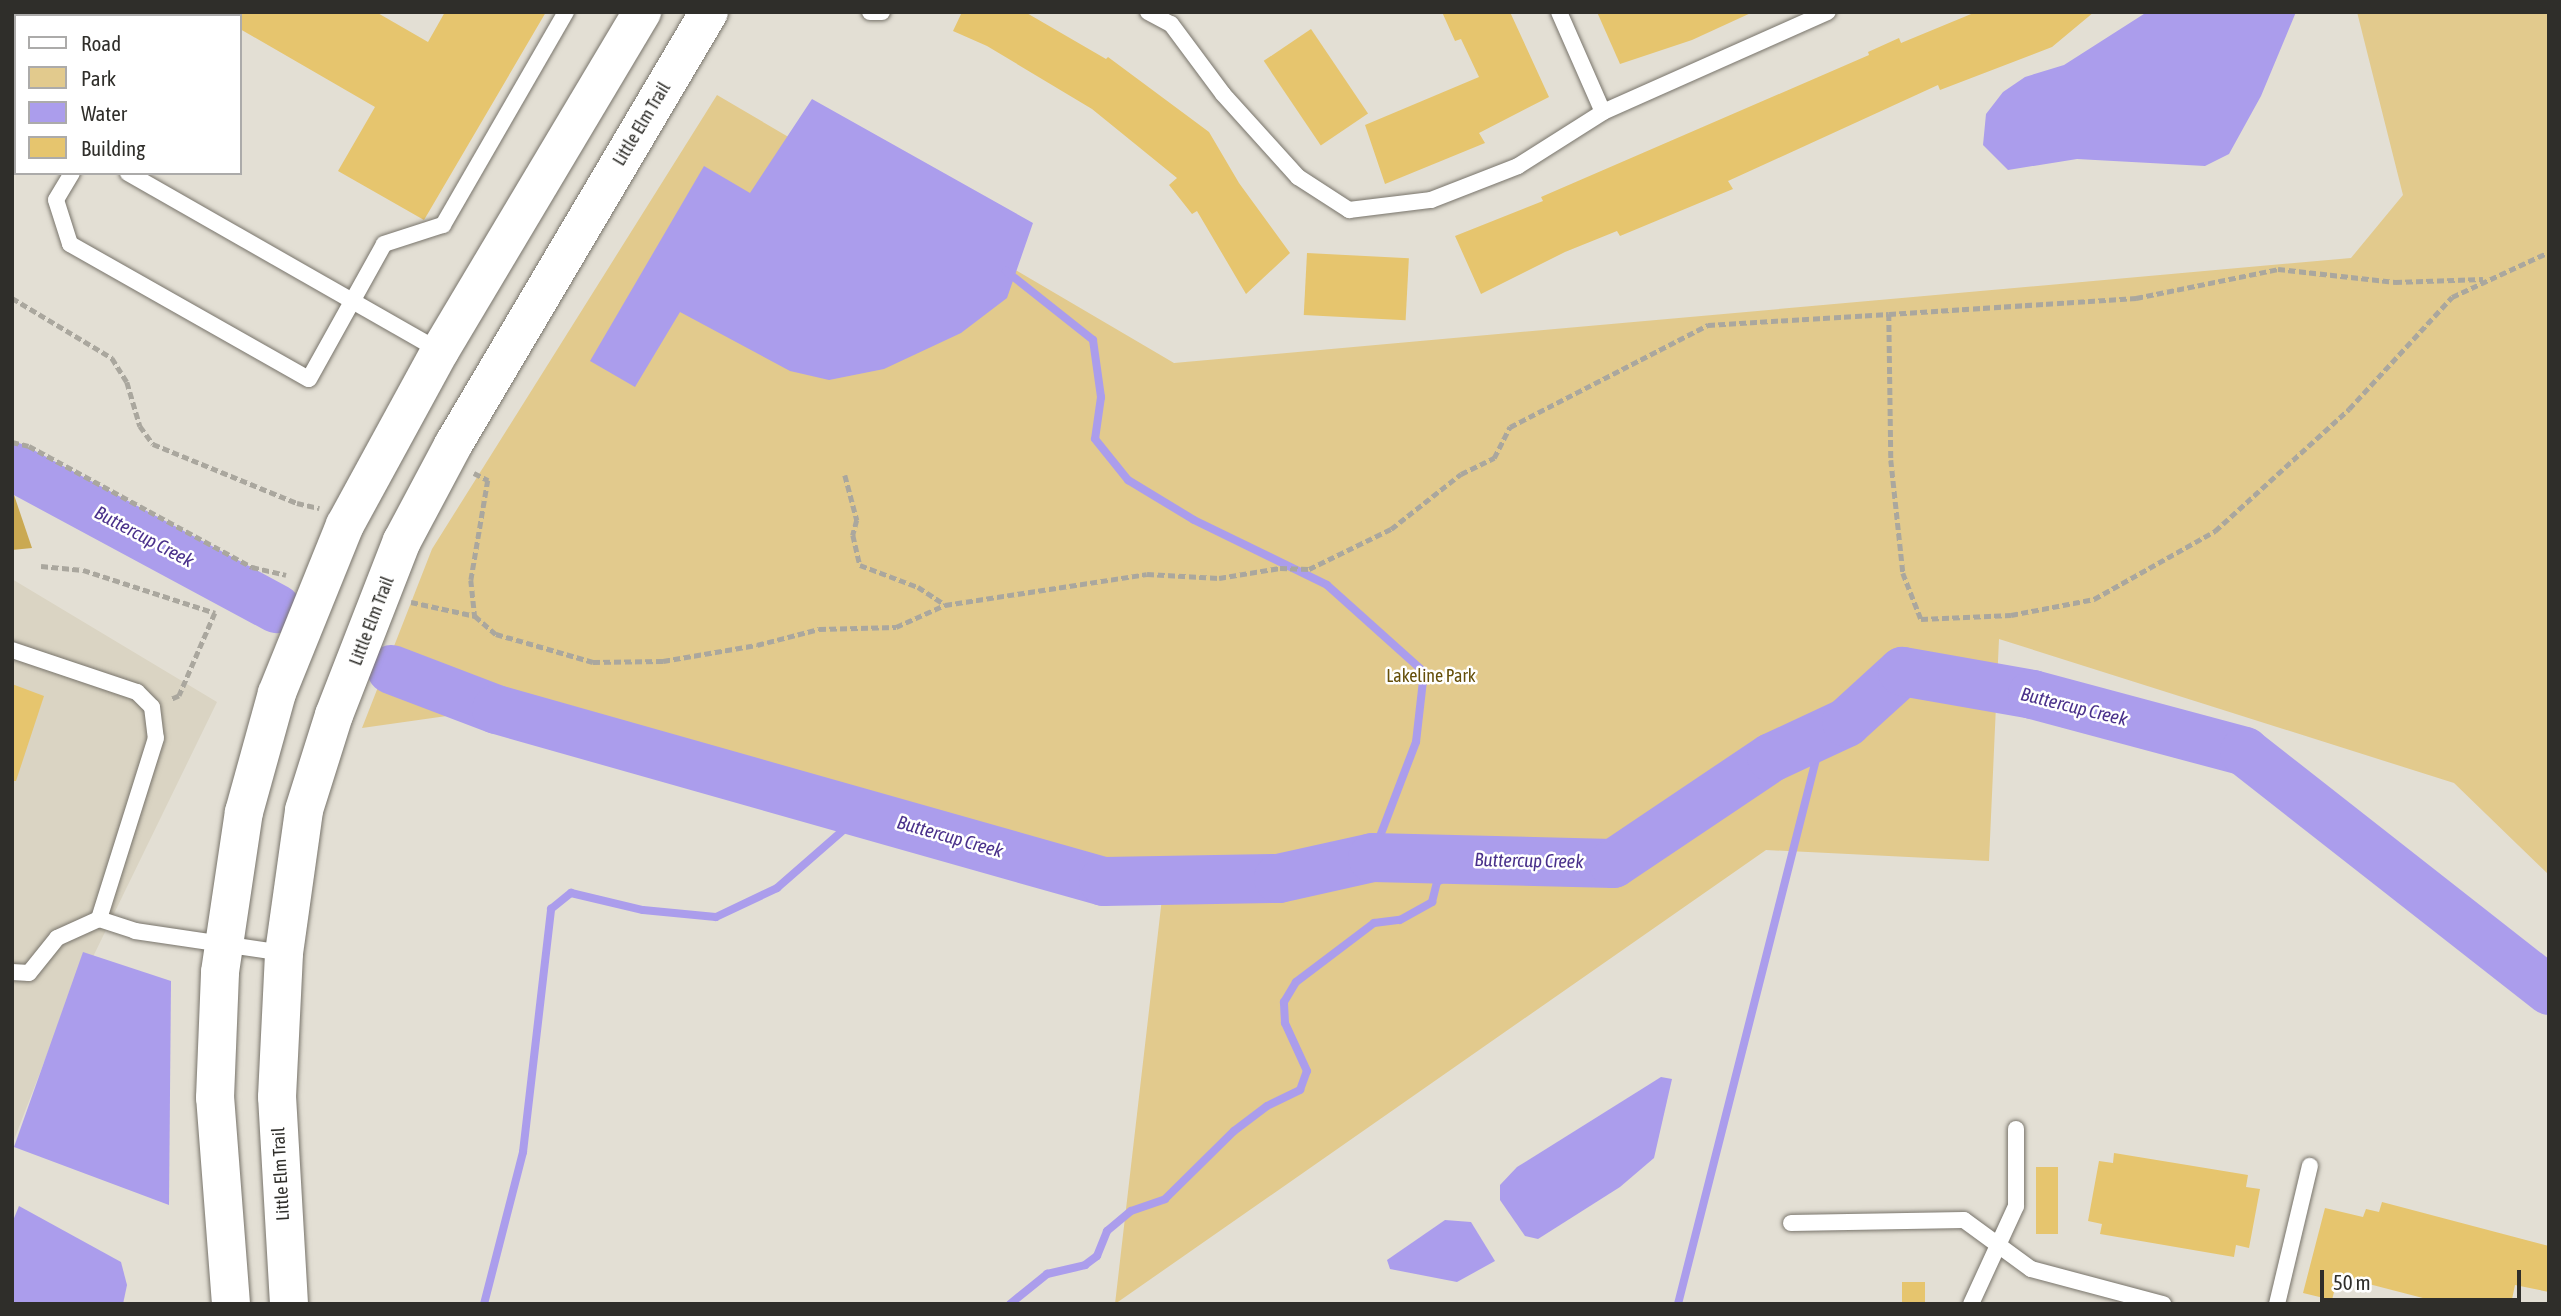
<!DOCTYPE html>
<html>
<head>
<meta charset="utf-8">
<style>
  body { margin:0 }
  #map { position:relative; width:2561px; height:1316px; overflow:hidden; background:#e3dfd4; font-family:"Asap Condensed",sans-serif }
  div>[style] { position:absolute }
  [style*='--x'] { left:calc(var(--x)*1px); top:calc(var(--y)*1px); width:calc(var(--w)*1px); rotate:calc(var(--a)*1deg) }
  .built>* { inset:0; background:#dad4c3 }
  .green>* { inset:0; background:#e2ca8d }
  .forest>* { inset:0; background:#caa952; transform-origin:0 0 }
  .water>* { inset:0; background:#ab9dec }
  .stream>* { height:8px; margin:-4px; padding:0 4px; transform-origin:4px; border-radius:4px; background:#ab9dec }
  .river>* { height:49px; margin:-24.5px; padding:0 24.5px; transform-origin:24.5px; border-radius:24.5px; background:#ab9dec }
  .building>* { inset:0; background:#e6c56e; transform-origin:0 0 }
  .path>* { height:4.5px; margin-top:-2.25px; transform-origin:0; background:repeating-linear-gradient(90deg,#aaa79e 0 7px,transparent 0 10.5px) }
  .roads { filter:drop-shadow(0 0 2px #78746b) drop-shadow(0 0 2px #78746b) }
  .lane>* { height:16px; margin:-8px; padding:0 8px; transform-origin:8px; border-radius:8px; background:#fff }
  .secondary>* { height:38px; margin:-19px; padding:0 19px; transform-origin:19px; border-radius:19px; background:#fff }
  span { translate:-50% -50%; white-space:nowrap; text-align:center; line-height:1.15; -webkit-text-stroke:5px #fff; paint-order:stroke }
  .street-label { font-size:18px; color:#2f2e2a }
  .park-label { font-size:18px; color:#654f09 }
  .water-label { font-size:19px; color:#4a318b; font-style:italic }
  .frame { position:absolute; inset:0; border:14px solid #2f2e2a; pointer-events:none }
  .legend { position:absolute; left:14px; top:14px; width:228px; height:161px; box-sizing:border-box; background:#fff; border:2px solid #acabaa; margin:0; padding:9px 12px; list-style:none; font-size:21px; color:#2f2e2a }
  .legend li { display:flex; align-items:center; gap:14px; height:35px }
  .legend b { width:35px; border:2px solid #acabaa }
  .scale { position:absolute; left:2320px; top:1270px; width:201px; height:32px; box-sizing:border-box; border:4px solid #2f2e2a; border-top:0; padding-left:9px; font-size:21px; line-height:24px; white-space:nowrap; color:#2f2e2a; -webkit-text-stroke:5px #fff; paint-order:stroke }
</style>
</head>
<body>
<div id="map">
  <div class="built">
    <i style="clip-path:polygon(12px 579px,217px 702px,53px 1039px,12px 1145px)"></i>
  </div>
  <div class="green">
    <i style="clip-path:polygon(2357px 12px,2549px 12px,2549px 875px,2454px 783px,1999px 639px,1989px 861px,1766px 850px,1115px 1304px,1164px 881px,496px 709px,362px 728px,432px 549px,717px 95px,1174px 363px,2351px 258px,2403px 195px)"></i>
  </div>
  <div class="forest">
    <i style="left:12px;top:68px;width:8px;height:97px;rotate:60deg"></i>
    <i style="clip-path:polygon(12px 489px,32px 548px,12px 550px)"></i>
  </div>
  <div class="water">
    <i style="clip-path:polygon(2147px 12px,2296px 12px,2261px 96px,2229px 154px,2205px 166px,2077px 159px,2008px 170px,1983px 145px,1986px 114px,2003px 92px,2025px 77px,2064px 65px)"></i>
    <i style="clip-path:polygon(812px 99px,1033px 223px,1007px 298px,961px 333px,884px 369px,829px 380px,790px 371px,680px 312px,635px 387px,590px 361px,704px 166px,750px 193px)"></i>
    <i style="clip-path:polygon(83px 952px,171px 981px,169px 1205px,14px 1147px)"></i>
    <i style="clip-path:polygon(1661px 1077px,1672px 1079px,1654px 1158px,1620px 1187px,1538px 1239px,1525px 1236px,1500px 1200px,1500px 1185px,1517px 1167px)"></i>
    <i style="clip-path:polygon(19px 1206px,121px 1262px,127px 1285px,123px 1304px,12px 1304px,12px 1223px)"></i>
    <i style="clip-path:polygon(1445px 1220px,1471px 1222px,1495px 1261px,1457px 1282px,1390px 1269px,1387px 1260px)"></i>
  </div>
  <div class="stream">
    <i style="--x:1006;--y:271;--w:111;--a:38.4"></i>
    <i style="--x:1093;--y:340;--w:58;--a:82"></i>
    <i style="--x:1101;--y:397;--w:42;--a:98.1"></i>
    <i style="--x:1095;--y:439;--w:53;--a:51.2"></i>
    <i style="--x:1128;--y:480;--w:77;--a:31.2"></i>
    <i style="--x:1194;--y:520;--w:148;--a:26"></i>
    <i style="--x:1327;--y:585;--w:130;--a:41.9"></i>
    <i style="--x:1424;--y:672;--w:70;--a:96.5"></i>
    <i style="--x:1416;--y:742;--w:123;--a:110.9"></i>
    <i style="--x:484;--y:1304;--w:157;--a:-75.6"></i>
    <i style="--x:523;--y:1152;--w:245;--a:-83.4"></i>
    <i style="--x:551;--y:909;--w:26;--a:-39"></i>
    <i style="--x:571;--y:893;--w:74;--a:13.3"></i>
    <i style="--x:643;--y:910;--w:73;--a:5.5"></i>
    <i style="--x:716;--y:917;--w:68;--a:-25.4"></i>
    <i style="--x:777;--y:888;--w:114;--a:-41.1"></i>
    <i style="--x:1010;--y:1304;--w:48;--a:-39"></i>
    <i style="--x:1047;--y:1274;--w:39;--a:-13"></i>
    <i style="--x:1085;--y:1265;--w:15;--a:-37"></i>
    <i style="--x:1097;--y:1256;--w:27;--a:-68"></i>
    <i style="--x:1107;--y:1231;--w:31;--a:-40"></i>
    <i style="--x:1131;--y:1211;--w:36;--a:-19"></i>
    <i style="--x:1165;--y:1199;--w:97;--a:-44.6"></i>
    <i style="--x:1234;--y:1131;--w:41;--a:-37.1"></i>
    <i style="--x:1267;--y:1106;--w:37;--a:-26"></i>
    <i style="--x:1300;--y:1090;--w:20;--a:-70"></i>
    <i style="--x:1307;--y:1071;--w:53;--a:-114.6"></i>
    <i style="--x:1285;--y:1023;--w:21;--a:-93"></i>
    <i style="--x:1284;--y:1002;--w:23;--a:-59"></i>
    <i style="--x:1296;--y:982;--w:98;--a:-37.1"></i>
    <i style="--x:1374;--y:923;--w:26;--a:-7"></i>
    <i style="--x:1400;--y:920;--w:37;--a:-29"></i>
    <i style="--x:1432;--y:902;--w:21;--a:-76"></i>
    <i style="--x:1437;--y:882;--w:48;--a:-27.1"></i>
    <i style="--x:1678;--y:1304;--w:590;--a:-75.78"></i>
  </div>
  <div class="river">
    <i style="--x:12;--y:466;--w:300;--a:28.3"></i>
    <i style="--x:391;--y:669;--w:112;--a:20.9"></i>
    <i style="--x:496;--y:709;--w:631;--a:15.82"></i>
    <i style="--x:1103;--y:881;--w:175;--a:-1"></i>
    <i style="--x:1278;--y:878;--w:96;--a:-12.6"></i>
    <i style="--x:1372;--y:857;--w:241;--a:1.4"></i>
    <i style="--x:1613;--y:863;--w:190;--a:-33.9"></i>
    <i style="--x:1771;--y:757;--w:83;--a:-25"></i>
    <i style="--x:1846;--y:722;--w:76;--a:-42.3"></i>
    <i style="--x:1902;--y:671;--w:132;--a:10"></i>
    <i style="--x:2032;--y:694;--w:220;--a:15"></i>
    <i style="--x:2244;--y:751;--w:387;--a:38.1"></i>
  </div>
  <div class="building">
    <i style="clip-path:polygon(240px 12px,376px 12px,428px 42px,445px 12px,546px 12px,424px 220px,338px 171px,375px 107px,240px 29px)"></i>
    <i style="clip-path:polygon(962px 12px,1025px 12px,1106px 59px,1108px 57px,1209px 132px,1239px 183px,1290px 253px,1246px 294px,1197px 211px,1192px 214px,1169px 185px,1177px 178px,1092px 109px,987px 46px,953px 31px)"></i>
    <i style="clip-path:polygon(1442px 12px,1510px 12px,1549px 97px,1479px 133px,1485px 143px,1385px 184px,1365px 125px,1479px 77px,1461px 39px,1455px 41px)"></i>
    <i style="clip-path:polygon(1597px 12px,1753px 12px,1692px 40px,1620px 64px)"></i>
    <i style="clip-path:polygon(1976px 12px,2094px 12px,2052px 47px,1940px 90px,1938px 85px,1728px 181px,1733px 189px,1620px 236px,1617px 231px,1565px 252px,1481px 294px,1455px 236px,1543px 201px,1541px 197px,1869px 55px,1868px 52px,1899px 38px,1901px 43px)"></i>
    <i style="left:1311px;top:29px;width:102px;height:57px;rotate:56deg"></i>
    <i style="left:1307px;top:253px;width:102px;height:62px;rotate:3deg"></i>
    <i style="clip-path:polygon(12px 684px,44px 696px,16px 781px,12px 781px)"></i>
    <i style="clip-path:polygon(2114px 1153px,2248px 1175px,2246px 1187px,2260px 1189px,2249px 1248px,2236px 1245px,2234px 1257px,2100px 1234px,2102px 1224px,2088px 1221px,2099px 1161px,2113px 1163px)"></i>
    <i style="left:2036px;top:1167px;width:22px;height:67px"></i>
    <i style="clip-path:polygon(2382px 1202px,2549px 1246px,2549px 1292px,2515px 1285px,2511px 1304px,2446px 1304px,2338px 1276px,2332px 1300px,2303px 1293px,2325px 1208px,2363px 1217px,2366px 1209px,2379px 1212px)"></i>
    <i style="left:1902px;top:1282px;width:23px;height:22px"></i>
  </div>
  <div class="path">
    <i style="--x:12;--y:298;--w:117;--a:31"></i>
    <i style="--x:112;--y:358;--w:28;--a:58"></i>
    <i style="--x:127;--y:382;--w:46;--a:73.5"></i>
    <i style="--x:140;--y:426;--w:22;--a:54"></i>
    <i style="--x:153;--y:444;--w:156;--a:22.3"></i>
    <i style="--x:297;--y:503;--w:23;--a:13"></i>
    <i style="--x:1889;--y:314;--w:248;--a:-3.7"></i>
    <i style="--x:2136;--y:298;--w:145;--a:-11.5"></i>
    <i style="--x:2278;--y:269;--w:118;--a:6.3"></i>
    <i style="--x:2395;--y:282;--w:88;--a:-2"></i>
    <i style="--x:12;--y:442;--w:17;--a:13"></i>
    <i style="--x:29;--y:446;--w:254;--a:28.5"></i>
    <i style="--x:252;--y:567;--w:35;--a:13"></i>
    <i style="--x:474;--y:473;--w:16;--a:27"></i>
    <i style="--x:488;--y:480;--w:101;--a:99.6"></i>
    <i style="--x:471;--y:580;--w:36;--a:84"></i>
    <i style="--x:475;--y:616;--w:28;--a:41"></i>
    <i style="--x:496;--y:634;--w:101;--a:16.1"></i>
    <i style="--x:593;--y:662;--w:70;--a:-0.8"></i>
    <i style="--x:663;--y:661;--w:95;--a:-9.7"></i>
    <i style="--x:757;--y:645;--w:64;--a:-14.5"></i>
    <i style="--x:819;--y:629;--w:77;--a:-1.5"></i>
    <i style="--x:896;--y:627;--w:54;--a:-24.2"></i>
    <i style="--x:945;--y:605;--w:204;--a:-8.7"></i>
    <i style="--x:1147;--y:574;--w:72;--a:3.2"></i>
    <i style="--x:1219;--y:578;--w:62;--a:-9.3"></i>
    <i style="--x:1280;--y:568;--w:29;--a:2"></i>
    <i style="--x:1309;--y:569;--w:91;--a:-26"></i>
    <i style="--x:1391;--y:529;--w:89;--a:-38.2"></i>
    <i style="--x:1461;--y:474;--w:37;--a:-26"></i>
    <i style="--x:1494;--y:458;--w:35;--a:-63"></i>
    <i style="--x:1510;--y:427;--w:223;--a:-27.3"></i>
    <i style="--x:1708;--y:325;--w:181;--a:-3.5"></i>
    <i style="--x:1889;--y:314;--w:146;--a:89.2"></i>
    <i style="--x:1891;--y:460;--w:114;--a:83.9"></i>
    <i style="--x:1903;--y:573;--w:49;--a:68.6"></i>
    <i style="--x:1921;--y:619;--w:90;--a:-2.5"></i>
    <i style="--x:2011;--y:615;--w:85;--a:-10.9"></i>
    <i style="--x:2094;--y:599;--w:139;--a:-29.3"></i>
    <i style="--x:2215;--y:531;--w:181;--a:-42.3"></i>
    <i style="--x:2349;--y:409;--w:152;--a:-47.4"></i>
    <i style="--x:2452;--y:297;--w:107;--a:-24.9"></i>
    <i style="--x:845;--y:475;--w:47;--a:75.1"></i>
    <i style="--x:857;--y:520;--w:16;--a:105"></i>
    <i style="--x:853;--y:535;--w:31;--a:77"></i>
    <i style="--x:860;--y:565;--w:62;--a:20.8"></i>
    <i style="--x:918;--y:587;--w:31;--a:33"></i>
    <i style="--x:41;--y:566;--w:42;--a:5.4"></i>
    <i style="--x:83;--y:570;--w:139;--a:18"></i>
    <i style="--x:215;--y:613;--w:90;--a:113.4"></i>
    <i style="--x:179;--y:696;--w:10;--a:156"></i>
    <i style="--x:411;--y:602;--w:66;--a:12.3"></i>
  </div>
  <div class="roads">
    <div class="lane">
      <i style="--x:870;--y:12;--w:12;--a:0"></i>
      <i style="--x:1148;--y:12;--w:26;--a:28"></i>
      <i style="--x:1171;--y:24;--w:87;--a:53.4"></i>
      <i style="--x:1223;--y:94;--w:112;--a:47.9"></i>
      <i style="--x:1298;--y:177;--w:61;--a:32.9"></i>
      <i style="--x:1349;--y:210;--w:83;--a:-7"></i>
      <i style="--x:1431;--y:200;--w:93;--a:-21.3"></i>
      <i style="--x:1518;--y:166;--w:101;--a:-32.4"></i>
      <i style="--x:1559;--y:12;--w:109;--a:66.3"></i>
      <i style="--x:1603;--y:112;--w:246;--a:-24"></i>
      <i style="--x:12;--y:20;--w:10;--a:66"></i>
      <i style="--x:72;--y:173;--w:31;--a:121"></i>
      <i style="--x:56;--y:200;--w:46;--a:72.3"></i>
      <i style="--x:70;--y:244;--w:274;--a:29.5"></i>
      <i style="--x:309;--y:379;--w:154;--a:-60.9"></i>
      <i style="--x:384;--y:244;--w:62;--a:-17.9"></i>
      <i style="--x:443;--y:225;--w:246;--a:-60"></i>
      <i style="--x:128;--y:173;--w:359;--a:29.7"></i>
      <i style="--x:12;--y:650;--w:132;--a:18.6"></i>
      <i style="--x:137;--y:692;--w:21;--a:45"></i>
      <i style="--x:152;--y:707;--w:31;--a:83"></i>
      <i style="--x:156;--y:738;--w:190;--a:107.5"></i>
      <i style="--x:99;--y:919;--w:38;--a:18"></i>
      <i style="--x:135;--y:931;--w:151;--a:8.4"></i>
      <i style="--x:12;--y:972;--w:17;--a:3"></i>
      <i style="--x:29;--y:973;--w:45;--a:-51.3"></i>
      <i style="--x:57;--y:938;--w:46;--a:-24.3"></i>
      <i style="--x:1791;--y:1223;--w:173;--a:-1"></i>
      <i style="--x:1964;--y:1220;--w:83;--a:36.2"></i>
      <i style="--x:2031;--y:1269;--w:137;--a:14.9"></i>
      <i style="--x:1971;--y:1304;--w:108;--a:-65.3"></i>
      <i style="--x:2016;--y:1206;--w:77;--a:-90"></i>
      <i style="--x:2277;--y:1304;--w:142;--a:-76.6"></i>
    </div>
    <div class="secondary">
      <i style="--x:231;--y:1304;--w:207;--a:-94.4"></i>
      <i style="--x:215;--y:1098;--w:126;--a:-87.7"></i>
      <i style="--x:220;--y:972;--w:162;--a:-81.5"></i>
      <i style="--x:244;--y:812;--w:123;--a:-74.5"></i>
      <i style="--x:277;--y:693;--w:181;--a:-68"></i>
      <i style="--x:345;--y:525;--w:198;--a:-61.4"></i>
      <i style="--x:440;--y:351;--w:395;--a:-59.2"></i>
      <i style="--x:289;--y:1304;--w:207;--a:-93.3"></i>
      <i style="--x:277;--y:1097;--w:144;--a:-87.2"></i>
      <i style="--x:284;--y:953;--w:144;--a:-82"></i>
      <i style="--x:304;--y:810;--w:100;--a:-72.5"></i>
      <i style="--x:334;--y:715;--w:187;--a:-68.7"></i>
      <i style="--x:402;--y:541;--w:109;--a:-62"></i>
      <i style="--x:453;--y:445;--w:503;--a:-59.41"></i>
    </div>
  </div>
  <div class="street-label">
    <span style="left:642px;top:124px;rotate:-59deg">Little Elm Trail</span>
    <span style="left:372px;top:621px;rotate:-69deg">Little Elm Trail</span>
    <span style="left:281px;top:1174px;rotate:-93deg">Little Elm Trail</span>
  </div>
  <div class="park-label">
    <span style="left:1431px;top:676px">Lakeline Park</span>
  </div>
  <div class="water-label">
    <span style="left:144px;top:537px;rotate:28deg">Buttercup Creek</span>
    <span style="left:2074px;top:707px;rotate:14deg">Buttercup Creek</span>
    <span style="left:950px;top:837px;rotate:16deg">Buttercup Creek</span>
    <span style="left:1529px;top:861px;rotate:1deg">Buttercup Creek</span>
  </div>
  <div class="frame"></div>
  <ul class="legend">
  <li><b style="height:9px;background:#fff"></b>Road</li>
  <li><b style="height:19px;background:#e2ca8d"></b>Park</li>
  <li><b style="height:19px;background:#ab9dec"></b>Water</li>
  <li><b style="height:19px;background:#e6c56e"></b>Building</li>
  </ul>
  <div class="scale">50 m</div>
</div>
</body>
</html>
